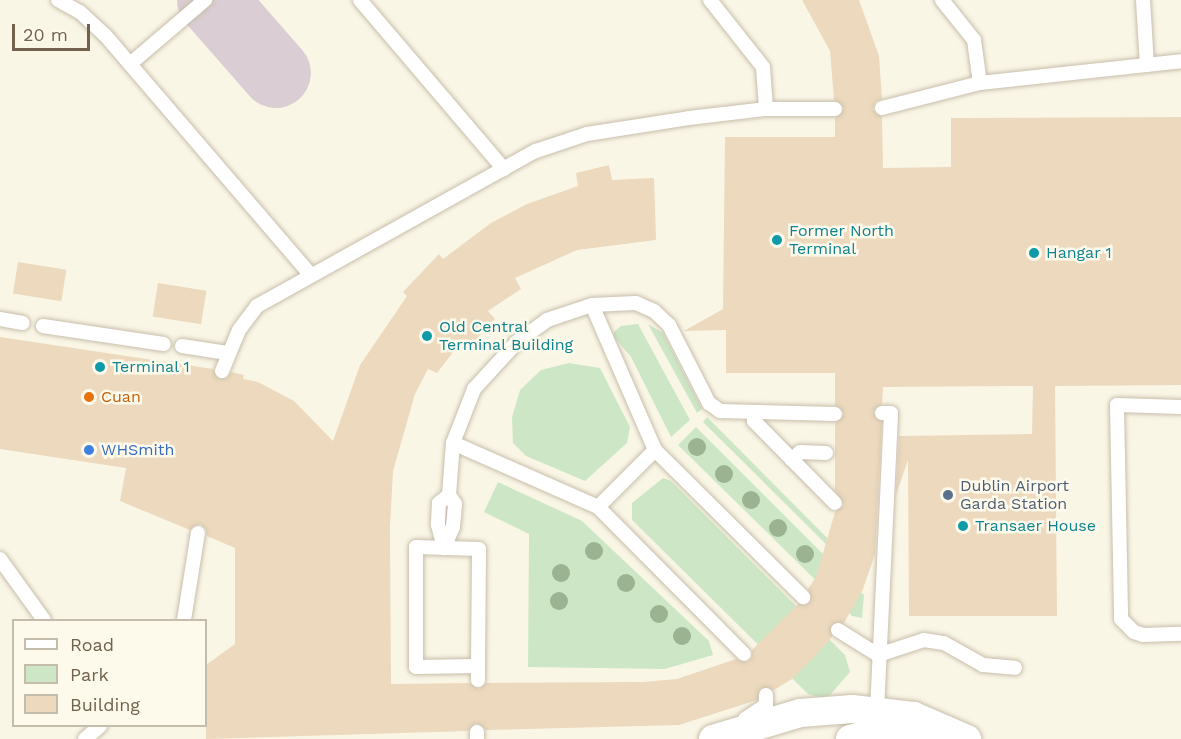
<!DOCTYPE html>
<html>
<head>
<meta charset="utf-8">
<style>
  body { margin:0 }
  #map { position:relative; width:1181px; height:739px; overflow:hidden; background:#faf6e6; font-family:"Work Sans",sans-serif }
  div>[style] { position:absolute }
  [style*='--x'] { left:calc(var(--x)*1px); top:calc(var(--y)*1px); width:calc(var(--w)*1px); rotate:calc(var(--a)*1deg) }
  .green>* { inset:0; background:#cde7c6 }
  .taxiway>* { height:70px; margin:-35px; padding:0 35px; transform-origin:35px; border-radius:35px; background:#daced4 }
  .building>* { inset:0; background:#ecd9be; transform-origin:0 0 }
  .roads { filter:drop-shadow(0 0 2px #c8beab) drop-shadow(0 0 2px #c8beab) }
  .service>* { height:14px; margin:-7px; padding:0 7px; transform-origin:7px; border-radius:7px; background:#fff }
  .minor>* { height:28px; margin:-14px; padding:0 14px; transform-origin:14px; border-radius:14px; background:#fff }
  .trees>* { width:18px; height:18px; margin:-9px; border-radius:50%; background:#9bb390 }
  .dots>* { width:16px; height:16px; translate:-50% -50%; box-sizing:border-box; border:3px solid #fdfaec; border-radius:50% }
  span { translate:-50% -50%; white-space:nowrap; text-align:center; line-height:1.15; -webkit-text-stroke:5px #fdfaec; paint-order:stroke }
  .culture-label { font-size:16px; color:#0d838f }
  .left { translate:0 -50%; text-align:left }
  .food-label { font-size:16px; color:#c56008 }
  .shop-label { font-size:16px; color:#366cbe }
  .service-label { font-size:16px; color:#4e5e75 }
  .legend { position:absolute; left:12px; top:619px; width:195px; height:108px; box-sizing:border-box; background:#fdfaec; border:2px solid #c5bdac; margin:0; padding:8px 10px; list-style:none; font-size:18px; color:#72614d }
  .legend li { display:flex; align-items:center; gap:12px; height:30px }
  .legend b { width:30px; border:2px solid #c5bdac }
  .scale { position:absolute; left:12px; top:24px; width:78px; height:27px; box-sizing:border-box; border:3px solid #72614d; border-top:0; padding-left:8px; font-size:18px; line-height:21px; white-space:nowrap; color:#72614d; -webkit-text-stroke:4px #fdfaec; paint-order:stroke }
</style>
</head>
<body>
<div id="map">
  <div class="green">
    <i style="clip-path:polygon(638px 324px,690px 420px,671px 437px,631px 357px,614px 337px,614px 332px,621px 326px)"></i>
    <i style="clip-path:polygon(648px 324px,663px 333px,702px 409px,697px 413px)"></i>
    <i style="clip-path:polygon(569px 363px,600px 368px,630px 427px,627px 443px,585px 481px,526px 456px,513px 443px,512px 417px,520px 390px,541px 370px)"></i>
    <i style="clip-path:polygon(707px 417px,862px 573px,863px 581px,703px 422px)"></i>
    <i style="clip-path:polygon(696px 427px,864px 595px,862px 618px,852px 616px,678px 445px)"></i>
    <i style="clip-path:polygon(663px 478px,671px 481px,845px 655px,850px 672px,830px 695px,821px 698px,808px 694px,632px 520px,632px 503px)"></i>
    <i style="clip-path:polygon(498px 482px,582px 521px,709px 641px,713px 655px,665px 669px,528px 667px,529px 534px,484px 512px)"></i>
  </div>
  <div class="taxiway">
    <i style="--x:212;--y:0;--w:97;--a:48.8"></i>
  </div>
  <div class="building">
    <i style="clip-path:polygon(802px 0,859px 0,879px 56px,882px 99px,875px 102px,873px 110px,882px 117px,883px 168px,951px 167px,951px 118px,1181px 117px,1181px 385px,1055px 386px,1057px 616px,909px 616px,908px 460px,896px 495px,899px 436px,1032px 434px,1033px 386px,883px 387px,882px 404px,873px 412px,882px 422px,875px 554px,863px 589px,844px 623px,831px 625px,832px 637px,817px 654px,792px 679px,774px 690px,761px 688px,757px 700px,679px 725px,486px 730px,476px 723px,468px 731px,206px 739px,206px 665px,235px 644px,235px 548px,207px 536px,206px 529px,200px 524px,190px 530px,120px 501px,126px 468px,0 449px,0 337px,213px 369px,219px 379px,227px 378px,231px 372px,244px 375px,243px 379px,258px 382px,294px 401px,333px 441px,360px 365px,407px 296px,403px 292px,439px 254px,443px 259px,491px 223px,527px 204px,578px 186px,576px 173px,609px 165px,612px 180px,654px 178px,656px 240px,577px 250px,515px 278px,521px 289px,488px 311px,495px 319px,468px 348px,461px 342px,437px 373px,428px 369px,415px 394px,393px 471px,390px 527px,391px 684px,470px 683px,479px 689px,486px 683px,643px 682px,677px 679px,736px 659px,747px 662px,752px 657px,752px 650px,798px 604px,806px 605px,811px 600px,808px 589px,816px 577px,835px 512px,844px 505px,835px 490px,835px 423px,844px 414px,835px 405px,835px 373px,726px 373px,726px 330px,684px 331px,723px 309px,725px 137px,835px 137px,835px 118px,844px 108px,834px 100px,830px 51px)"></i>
    <i style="left:18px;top:262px;width:49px;height:32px;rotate:9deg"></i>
    <i style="left:158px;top:283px;width:49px;height:34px;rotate:9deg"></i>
  </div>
  <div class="roads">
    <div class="service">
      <i style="--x:58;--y:0;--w:25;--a:29"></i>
      <i style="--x:80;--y:12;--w:34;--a:43"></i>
      <i style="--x:105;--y:35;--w:315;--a:49.4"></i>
      <i style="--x:360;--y:0;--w:222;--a:49.6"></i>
      <i style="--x:710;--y:0;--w:85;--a:51.7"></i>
      <i style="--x:763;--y:67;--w:42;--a:85.9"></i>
      <i style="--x:942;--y:0;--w:51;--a:51.3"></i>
      <i style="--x:974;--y:40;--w:43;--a:82.1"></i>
      <i style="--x:1143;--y:0;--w:65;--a:86.5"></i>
      <i style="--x:130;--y:64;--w:99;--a:-40.5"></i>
      <i style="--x:882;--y:108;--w:101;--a:-14.3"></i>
      <i style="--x:980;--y:83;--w:202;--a:-6.2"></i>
      <i style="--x:0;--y:319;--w:23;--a:10"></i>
      <i style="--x:43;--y:326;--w:122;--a:8.5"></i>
      <i style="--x:182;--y:346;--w:46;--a:8.8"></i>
      <i style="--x:222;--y:371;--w:44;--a:-67.5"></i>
      <i style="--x:239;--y:330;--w:30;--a:-53"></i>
      <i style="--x:257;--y:306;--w:319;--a:-29.1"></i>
      <i style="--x:536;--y:151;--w:54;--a:-18.4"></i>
      <i style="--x:587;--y:134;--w:103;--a:-8.9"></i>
      <i style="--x:689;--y:118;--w:78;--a:-6.7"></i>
      <i style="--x:766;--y:109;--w:69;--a:0"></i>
      <i style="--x:1181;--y:407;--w:64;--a:-178.2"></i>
      <i style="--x:1117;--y:405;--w:214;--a:88.9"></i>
      <i style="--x:1121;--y:619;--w:18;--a:45"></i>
      <i style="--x:1134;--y:632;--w:9;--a:18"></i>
      <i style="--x:1143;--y:635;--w:38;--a:-2"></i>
      <i style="--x:754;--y:413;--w:8;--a:90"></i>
      <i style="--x:754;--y:421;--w:115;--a:45.4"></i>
      <i style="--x:453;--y:443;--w:158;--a:23.8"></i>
      <i style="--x:598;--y:507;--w:81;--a:-45"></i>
      <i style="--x:655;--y:450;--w:158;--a:-113.5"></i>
      <i style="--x:655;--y:450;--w:209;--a:44.8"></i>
      <i style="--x:792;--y:460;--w:11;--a:-45"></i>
      <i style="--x:800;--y:452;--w:26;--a:2"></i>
      <i style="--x:449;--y:495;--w:13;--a:141"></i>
      <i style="--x:439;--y:503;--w:22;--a:93"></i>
      <i style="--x:438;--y:525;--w:24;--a:75"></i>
      <i style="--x:444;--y:548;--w:23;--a:-67"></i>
      <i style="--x:453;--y:527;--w:23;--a:-85"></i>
      <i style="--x:455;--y:504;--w:11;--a:-124"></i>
      <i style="--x:449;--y:495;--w:52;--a:-85.6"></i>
      <i style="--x:453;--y:443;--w:58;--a:-68.7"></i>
      <i style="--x:474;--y:389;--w:64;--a:-47.5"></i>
      <i style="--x:517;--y:342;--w:37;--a:-36"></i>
      <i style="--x:547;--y:320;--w:47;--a:-18.4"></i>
      <i style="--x:592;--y:305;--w:44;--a:-2.6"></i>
      <i style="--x:636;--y:303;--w:20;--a:24"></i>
      <i style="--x:654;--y:311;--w:21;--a:43"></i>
      <i style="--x:669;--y:325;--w:88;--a:62.9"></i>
      <i style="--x:709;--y:403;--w:14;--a:36"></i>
      <i style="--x:720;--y:411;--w:115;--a:1.5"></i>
      <i style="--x:598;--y:507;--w:207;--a:45.2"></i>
      <i style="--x:0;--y:559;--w:75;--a:54.2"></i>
      <i style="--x:184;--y:620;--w:88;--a:-80.9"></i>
      <i style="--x:838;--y:630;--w:47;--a:32"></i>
      <i style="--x:878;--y:655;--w:48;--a:-18.1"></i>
      <i style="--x:924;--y:640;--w:20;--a:9"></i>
      <i style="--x:944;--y:643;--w:45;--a:29.4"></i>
      <i style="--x:983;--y:665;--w:32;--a:5"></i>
      <i style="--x:478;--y:680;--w:14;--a:-90"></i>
      <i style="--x:478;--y:666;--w:117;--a:-89.5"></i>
      <i style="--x:479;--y:549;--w:63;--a:-178.2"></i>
      <i style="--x:416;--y:547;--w:120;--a:90"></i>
      <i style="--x:416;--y:667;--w:62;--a:-0.9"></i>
      <i style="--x:877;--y:711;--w:298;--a:-87.3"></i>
      <i style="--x:891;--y:413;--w:9;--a:180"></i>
      <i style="--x:745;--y:719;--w:25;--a:-34"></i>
      <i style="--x:766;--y:705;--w:10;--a:-90"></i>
      <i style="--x:85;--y:739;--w:20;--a:-41"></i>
      <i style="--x:477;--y:739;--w:7;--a:-90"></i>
    </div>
    <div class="minor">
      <i style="--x:713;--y:739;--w:91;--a:-16.6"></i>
      <i style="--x:800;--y:713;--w:52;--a:-4.4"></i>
      <i style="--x:852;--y:709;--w:62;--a:6.4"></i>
      <i style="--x:914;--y:716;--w:58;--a:23.5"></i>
      <i style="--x:850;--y:739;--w:26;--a:-13"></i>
      <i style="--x:875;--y:733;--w:53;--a:-2.2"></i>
    </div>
  </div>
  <div class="trees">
    <i style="left:697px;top:447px"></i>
    <i style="left:724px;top:474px"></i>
    <i style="left:751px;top:500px"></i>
    <i style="left:778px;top:528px"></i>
    <i style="left:594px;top:551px"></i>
    <i style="left:805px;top:554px"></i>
    <i style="left:561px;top:573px"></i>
    <i style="left:626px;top:583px"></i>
    <i style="left:559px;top:601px"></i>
    <i style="left:659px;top:614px"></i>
    <i style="left:682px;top:636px"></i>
  </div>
  <div class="dots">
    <i style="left:777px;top:240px;background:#0f9aa8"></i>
    <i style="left:1034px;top:253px;background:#0f9aa8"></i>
    <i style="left:427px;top:336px;background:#0f9aa8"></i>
    <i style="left:100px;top:367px;background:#0f9aa8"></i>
    <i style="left:89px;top:397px;background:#e8710a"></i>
    <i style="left:89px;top:450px;background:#3f7fe0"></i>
    <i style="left:948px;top:495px;background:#5c6f8a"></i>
    <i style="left:963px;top:526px;background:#0f9aa8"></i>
  </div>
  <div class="culture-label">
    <span class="left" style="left:789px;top:240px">Former North<br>Terminal</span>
    <span class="left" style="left:1046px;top:253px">Hangar 1</span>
    <span class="left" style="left:439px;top:336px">Old Central<br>Terminal Building</span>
    <span class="left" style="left:112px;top:367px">Terminal 1</span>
    <span class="left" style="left:975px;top:526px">Transaer House</span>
  </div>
  <div class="food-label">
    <span class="left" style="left:101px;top:397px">Cuan</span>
  </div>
  <div class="shop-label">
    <span class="left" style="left:101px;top:450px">WHSmith</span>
  </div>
  <div class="service-label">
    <span class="left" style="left:960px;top:495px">Dublin Airport<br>Garda Station</span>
  </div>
  <ul class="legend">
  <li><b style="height:8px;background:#fff"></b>Road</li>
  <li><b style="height:16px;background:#cde7c6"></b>Park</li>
  <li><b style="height:16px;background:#ecd9be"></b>Building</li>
  </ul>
  <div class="scale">20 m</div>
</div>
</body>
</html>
